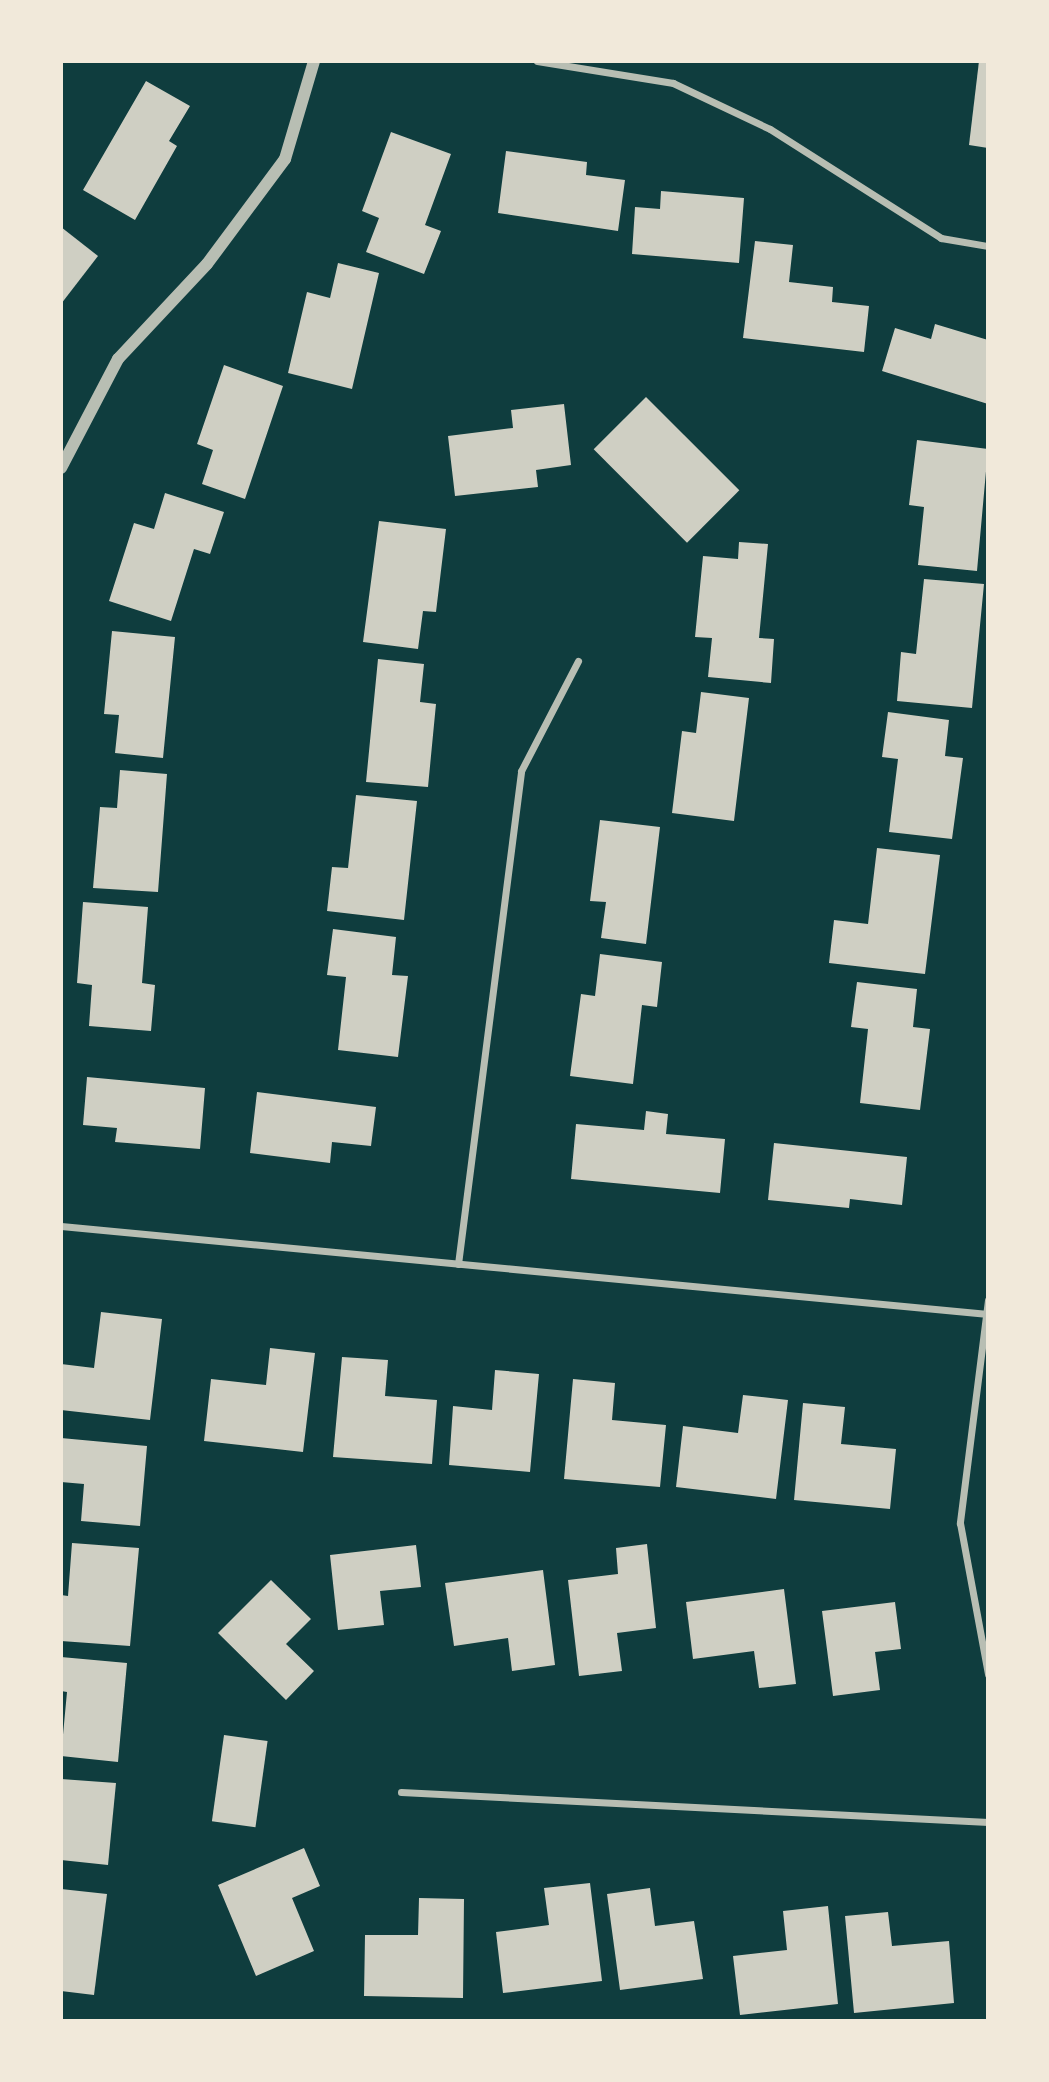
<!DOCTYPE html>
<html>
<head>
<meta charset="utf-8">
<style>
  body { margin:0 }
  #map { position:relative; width:1049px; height:2082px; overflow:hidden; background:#0f3d3e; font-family:Karla,sans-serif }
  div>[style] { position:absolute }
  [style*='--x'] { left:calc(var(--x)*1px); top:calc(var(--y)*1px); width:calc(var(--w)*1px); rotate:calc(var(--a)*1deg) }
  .building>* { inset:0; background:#cfcfc3; transform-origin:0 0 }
  .minor>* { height:7px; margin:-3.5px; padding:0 3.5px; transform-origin:3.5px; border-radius:3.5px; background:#b8beb3 }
  .tertiary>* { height:12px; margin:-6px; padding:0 6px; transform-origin:6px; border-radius:6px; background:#b8beb3 }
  span { translate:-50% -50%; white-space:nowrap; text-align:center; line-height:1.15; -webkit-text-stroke:7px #f1e9da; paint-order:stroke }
  .frame { position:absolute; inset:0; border:63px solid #f1e9da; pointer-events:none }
</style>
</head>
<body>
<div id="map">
  <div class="building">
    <i style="clip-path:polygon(979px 61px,988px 61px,988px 148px,969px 145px)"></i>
    <i style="clip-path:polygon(146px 81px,190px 106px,169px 141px,177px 146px,135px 220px,83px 190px)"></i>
    <i style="clip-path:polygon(391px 132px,451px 154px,425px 225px,441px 231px,424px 274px,366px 252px,379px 218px,362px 211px)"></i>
    <i style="clip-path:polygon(506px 151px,587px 162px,586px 175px,625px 180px,618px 231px,498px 213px)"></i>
    <i style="clip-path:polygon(661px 191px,744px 198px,739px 263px,632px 254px,635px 207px,660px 209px)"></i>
    <i style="clip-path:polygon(61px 227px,98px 256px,61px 304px)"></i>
    <i style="clip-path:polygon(755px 241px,793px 245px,789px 282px,833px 287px,832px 302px,869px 306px,864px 352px,743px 338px)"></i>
    <i style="clip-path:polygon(338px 263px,379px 273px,352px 389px,288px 373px,307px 292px,330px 298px)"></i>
    <i style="clip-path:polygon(935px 324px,988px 340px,988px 404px,882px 371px,895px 328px,931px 339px)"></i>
    <i style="clip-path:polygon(224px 365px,283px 386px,245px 499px,202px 484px,213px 450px,197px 444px)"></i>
    <i style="left:646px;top:397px;width:132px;height:74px;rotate:45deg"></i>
    <i style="clip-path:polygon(564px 404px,571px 465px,536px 470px,538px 487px,455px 496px,448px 436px,513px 428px,511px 410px)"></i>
    <i style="clip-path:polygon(917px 440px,988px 449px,977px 571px,918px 565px,924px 507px,909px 505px)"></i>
    <i style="clip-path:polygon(165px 493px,224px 512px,210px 554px,194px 549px,171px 621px,109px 601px,134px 523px,154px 529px)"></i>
    <i style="clip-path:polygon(379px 521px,446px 529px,436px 612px,423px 611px,418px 649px,363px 642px)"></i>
    <i style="clip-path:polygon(739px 542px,768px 544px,759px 638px,774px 639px,771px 683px,708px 677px,712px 638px,695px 637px,703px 556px,738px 559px)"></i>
    <i style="clip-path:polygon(924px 579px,984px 584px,972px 708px,897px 701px,901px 652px,916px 654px)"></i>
    <i style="clip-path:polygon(112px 631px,175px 637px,163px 758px,115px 753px,119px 715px,104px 714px)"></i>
    <i style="clip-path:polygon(378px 659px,424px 664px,420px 702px,436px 704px,428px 787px,366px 782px)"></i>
    <i style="clip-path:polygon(701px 692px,749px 698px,734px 821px,672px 813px,682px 731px,696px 733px)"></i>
    <i style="clip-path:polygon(888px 712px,949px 720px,945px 756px,963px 758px,952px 839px,889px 832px,898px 759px,882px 757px)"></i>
    <i style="clip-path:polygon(120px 770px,167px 774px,158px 892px,93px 888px,100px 807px,117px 808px)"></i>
    <i style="clip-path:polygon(356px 795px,417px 801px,404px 920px,327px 911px,332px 867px,348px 868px)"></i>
    <i style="clip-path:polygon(600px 820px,660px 827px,646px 944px,601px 938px,606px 902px,590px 901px)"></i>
    <i style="clip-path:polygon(877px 848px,940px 855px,925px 974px,829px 963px,834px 920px,868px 924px)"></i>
    <i style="clip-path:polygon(83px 902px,148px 907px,142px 983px,155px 985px,151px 1031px,89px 1026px,92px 985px,77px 983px)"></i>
    <i style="clip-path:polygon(333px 929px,396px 937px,392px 975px,408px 976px,398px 1057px,338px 1050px,346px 977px,327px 975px)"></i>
    <i style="clip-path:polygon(600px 954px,662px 962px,657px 1007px,642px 1005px,633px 1084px,570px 1076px,581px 994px,595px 996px)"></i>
    <i style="clip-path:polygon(857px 982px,917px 989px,913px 1027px,930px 1029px,920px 1110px,860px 1103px,868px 1029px,851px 1027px)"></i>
    <i style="clip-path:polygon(87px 1077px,205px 1088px,200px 1149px,115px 1142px,117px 1128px,83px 1125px)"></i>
    <i style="clip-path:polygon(257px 1092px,376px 1107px,371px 1146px,332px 1142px,330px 1163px,250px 1153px)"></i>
    <i style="clip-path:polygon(646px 1111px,668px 1114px,666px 1134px,725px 1139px,720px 1193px,571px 1179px,576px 1124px,644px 1130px)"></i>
    <i style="clip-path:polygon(774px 1143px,907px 1157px,902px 1205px,850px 1199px,849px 1208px,768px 1200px)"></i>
    <i style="clip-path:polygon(101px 1312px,162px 1319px,150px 1420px,61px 1410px,61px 1364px,94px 1368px)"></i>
    <i style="clip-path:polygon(270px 1348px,315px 1353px,303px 1452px,204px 1441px,211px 1379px,266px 1385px)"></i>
    <i style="clip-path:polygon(342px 1357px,388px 1360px,385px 1396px,437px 1400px,432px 1464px,333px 1457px)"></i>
    <i style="clip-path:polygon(495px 1370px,539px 1374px,530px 1472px,449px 1465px,453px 1406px,492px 1410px)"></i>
    <i style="clip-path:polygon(573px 1379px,615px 1383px,612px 1420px,666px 1425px,660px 1487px,564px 1479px)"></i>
    <i style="clip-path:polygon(743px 1395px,788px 1400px,776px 1499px,676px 1487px,683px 1426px,738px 1433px)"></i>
    <i style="clip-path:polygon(803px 1403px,845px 1407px,841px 1444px,896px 1449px,890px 1509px,794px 1500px)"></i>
    <i style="clip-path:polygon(61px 1438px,147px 1446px,140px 1526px,81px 1521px,84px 1484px,61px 1482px)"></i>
    <i style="clip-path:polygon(72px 1543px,139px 1548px,130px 1646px,61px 1641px,61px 1595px,68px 1596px)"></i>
    <i style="clip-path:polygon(647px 1544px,656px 1628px,617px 1633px,622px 1671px,579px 1676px,568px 1580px,618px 1574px,616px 1548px)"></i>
    <i style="clip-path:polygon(416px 1545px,421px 1587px,380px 1591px,384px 1625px,338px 1630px,330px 1555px)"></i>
    <i style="clip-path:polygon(543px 1570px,555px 1665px,512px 1671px,508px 1638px,454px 1646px,445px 1583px)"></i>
    <i style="clip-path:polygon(271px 1580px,311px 1619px,286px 1644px,314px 1671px,286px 1700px,218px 1633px)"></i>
    <i style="clip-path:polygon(784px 1589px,796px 1684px,759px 1688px,754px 1651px,693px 1659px,686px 1602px)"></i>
    <i style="clip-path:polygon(895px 1602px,901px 1649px,875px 1652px,880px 1690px,833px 1696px,822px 1611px)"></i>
    <i style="clip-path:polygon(61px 1657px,127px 1663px,118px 1762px,61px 1756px,67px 1692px,61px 1691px)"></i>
    <i style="left:224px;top:1735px;width:44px;height:87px;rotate:8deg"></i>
    <i style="clip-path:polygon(61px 1779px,116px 1783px,108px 1865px,61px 1860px)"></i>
    <i style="clip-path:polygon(304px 1848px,320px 1886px,292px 1898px,314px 1951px,256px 1976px,218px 1885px)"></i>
    <i style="clip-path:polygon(590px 1883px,602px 1981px,503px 1993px,496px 1932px,549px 1925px,544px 1888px)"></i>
    <i style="clip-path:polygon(650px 1888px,655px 1926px,694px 1921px,703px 1979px,620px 1990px,607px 1894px)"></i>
    <i style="clip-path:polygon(61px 1889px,107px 1894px,94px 1995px,61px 1991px)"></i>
    <i style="clip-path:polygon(419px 1898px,464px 1899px,463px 1998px,364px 1996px,365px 1935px,418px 1935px)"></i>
    <i style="clip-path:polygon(828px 1906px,838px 2004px,740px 2015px,733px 1956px,787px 1950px,783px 1911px)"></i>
    <i style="clip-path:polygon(888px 1912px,892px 1946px,949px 1941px,954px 2003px,854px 2013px,845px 1916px)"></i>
  </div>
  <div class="minor">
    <i style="--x:537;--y:61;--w:138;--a:9.2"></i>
    <i style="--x:673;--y:83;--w:107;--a:25.4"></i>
    <i style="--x:770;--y:129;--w:203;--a:32.5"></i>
    <i style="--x:941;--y:238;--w:48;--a:9.7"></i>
    <i style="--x:61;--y:1226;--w:931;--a:5.42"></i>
    <i style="--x:458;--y:1264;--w:497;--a:-82.7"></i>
    <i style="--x:521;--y:771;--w:124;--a:-62.6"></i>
    <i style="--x:988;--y:1300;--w:225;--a:97.2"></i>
    <i style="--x:960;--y:1523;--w:154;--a:79.5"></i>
    <i style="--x:401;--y:1792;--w:588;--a:2.93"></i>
  </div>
  <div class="tertiary">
    <i style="--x:61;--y:468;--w:123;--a:-62.4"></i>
    <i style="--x:118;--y:359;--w:130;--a:-46.9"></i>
    <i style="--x:207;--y:264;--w:131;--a:-53.4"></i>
    <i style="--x:285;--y:159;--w:102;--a:-73.5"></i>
  </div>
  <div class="frame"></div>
</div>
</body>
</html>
